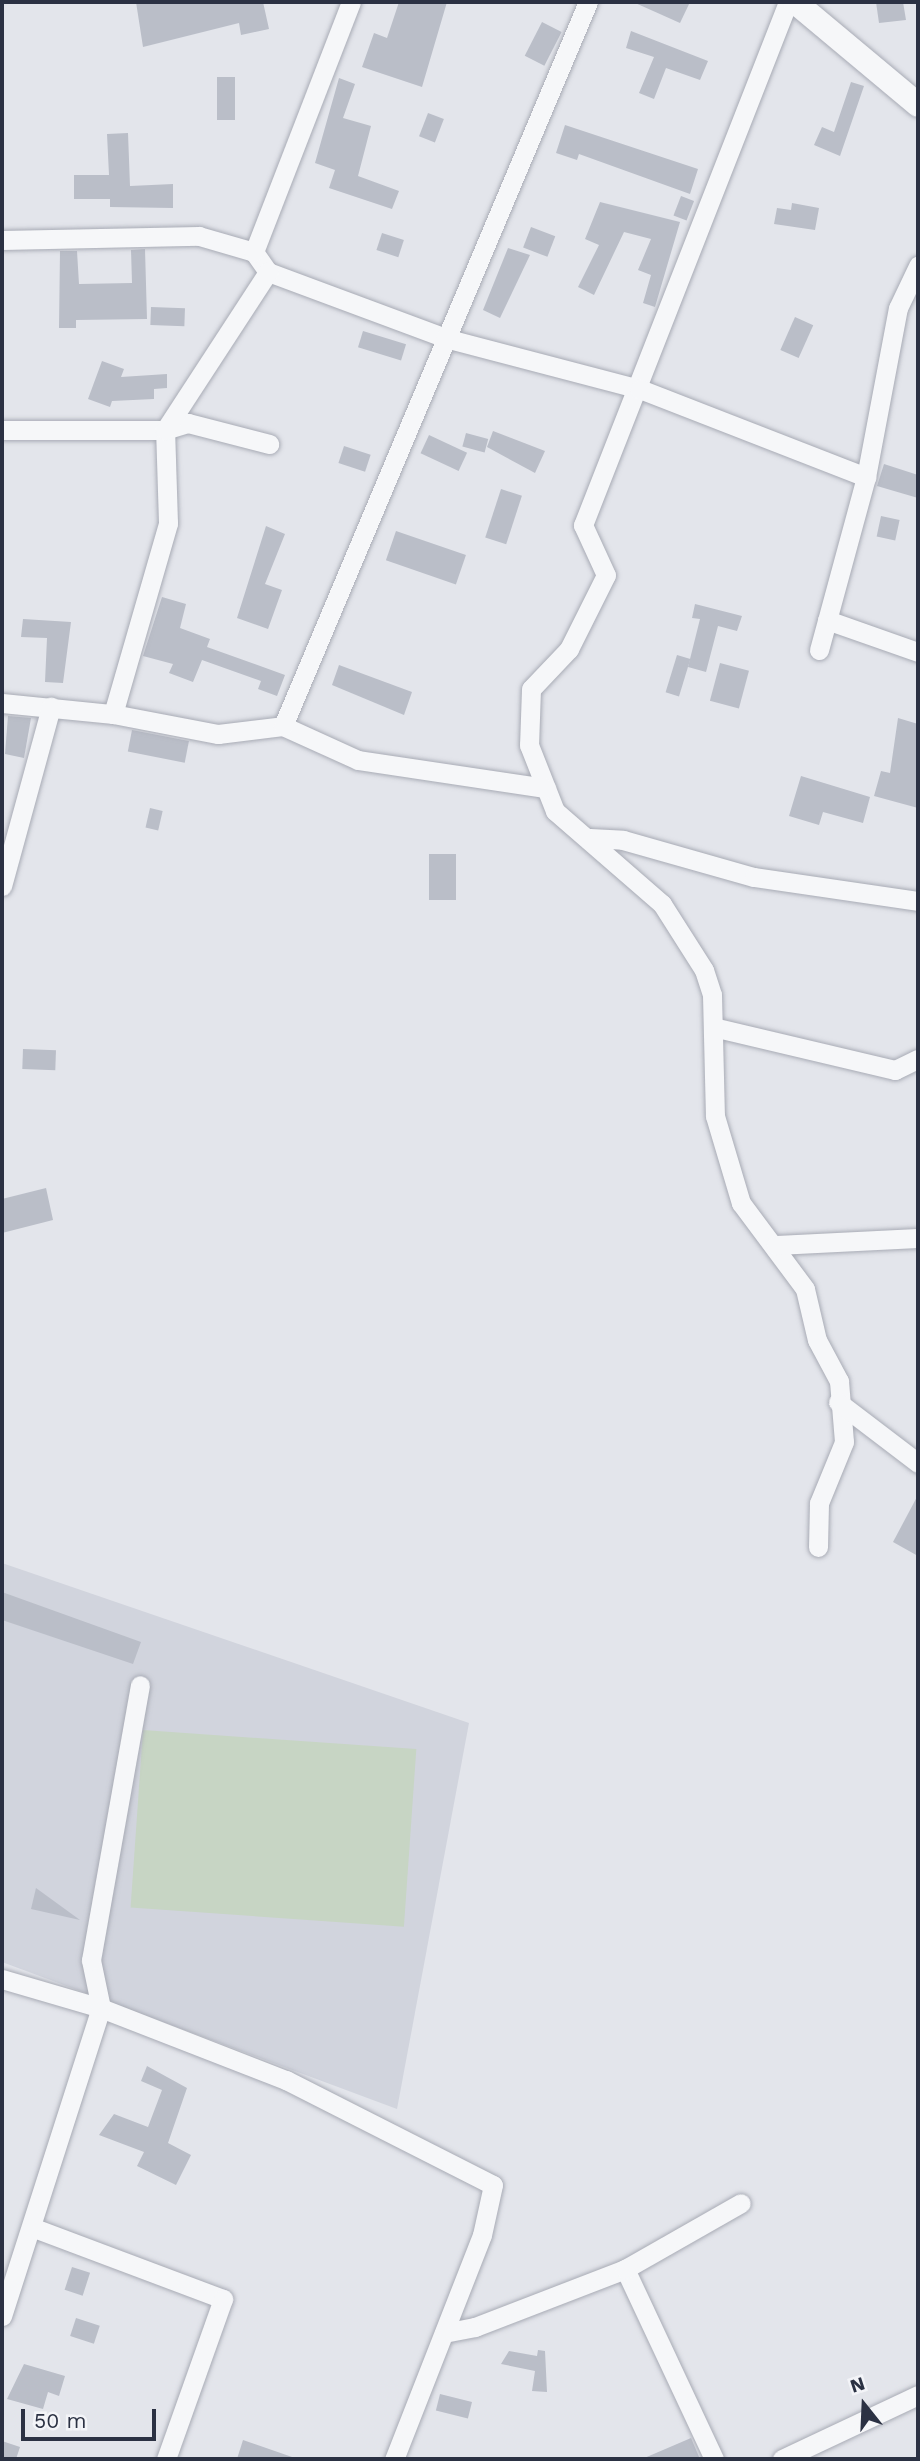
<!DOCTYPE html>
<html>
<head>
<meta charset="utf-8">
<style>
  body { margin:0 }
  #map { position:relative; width:920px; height:2461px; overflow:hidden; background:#e3e5eb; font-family:"Work Sans",sans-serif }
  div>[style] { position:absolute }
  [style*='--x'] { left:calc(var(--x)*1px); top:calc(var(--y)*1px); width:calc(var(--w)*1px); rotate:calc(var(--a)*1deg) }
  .built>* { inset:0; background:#d1d4dd }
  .green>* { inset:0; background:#c7d5c4; transform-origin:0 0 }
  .building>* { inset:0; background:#babec8; transform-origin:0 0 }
  .roads { filter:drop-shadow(0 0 2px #a8abb5) drop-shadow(0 0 2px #a8abb5) }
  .minor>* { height:19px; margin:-9.5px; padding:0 9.5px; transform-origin:9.5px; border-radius:9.5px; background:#f6f7f9 }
  .tertiary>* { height:24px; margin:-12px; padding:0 12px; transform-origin:12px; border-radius:12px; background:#f6f7f9 }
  span { translate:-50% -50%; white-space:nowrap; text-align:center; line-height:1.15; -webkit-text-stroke:5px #f3f4f8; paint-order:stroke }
  .frame { position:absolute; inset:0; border:4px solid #2b3143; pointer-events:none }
  .north { position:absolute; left:829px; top:2370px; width:70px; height:70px; -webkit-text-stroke:5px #f3f4f8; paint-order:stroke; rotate:342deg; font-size:19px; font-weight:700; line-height:28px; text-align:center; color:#2b3143 }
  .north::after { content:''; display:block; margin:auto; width:24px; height:32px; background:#2b3143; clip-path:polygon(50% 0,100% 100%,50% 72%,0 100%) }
  .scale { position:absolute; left:21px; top:2409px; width:135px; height:32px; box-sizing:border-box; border:4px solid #2b3143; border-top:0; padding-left:9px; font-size:21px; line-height:24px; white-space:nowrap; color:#2b3143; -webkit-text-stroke:5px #f3f4f8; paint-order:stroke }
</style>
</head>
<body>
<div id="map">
  <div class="built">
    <i style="clip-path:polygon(2px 1563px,469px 1723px,397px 2109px,2px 1962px)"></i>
  </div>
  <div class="green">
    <i style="left:143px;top:1730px;width:274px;height:178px;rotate:4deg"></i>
  </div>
  <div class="building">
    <i style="clip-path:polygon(136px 2px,263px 2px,269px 29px,241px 35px,239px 23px,143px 47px)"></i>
    <i style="clip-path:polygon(399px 2px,447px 2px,422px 87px,362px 67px,374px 33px,387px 38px)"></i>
    <i style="clip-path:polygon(633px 2px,690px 2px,680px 23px)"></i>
    <i style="clip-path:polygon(876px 2px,903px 2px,906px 20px,879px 23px)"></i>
    <i style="left:542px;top:22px;width:22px;height:38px;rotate:27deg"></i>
    <i style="clip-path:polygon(631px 31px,708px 61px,700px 80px,666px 68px,654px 99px,639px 93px,654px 57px,626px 48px)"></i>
    <i style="left:217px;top:77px;width:18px;height:43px"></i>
    <i style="clip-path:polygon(339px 78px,355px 84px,343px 118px,371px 126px,358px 176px,399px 191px,392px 209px,329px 188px,335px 170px,315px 163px)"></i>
    <i style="clip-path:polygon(851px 82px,864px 86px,840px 156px,814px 145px,822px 127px,834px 132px)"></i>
    <i style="left:428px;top:113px;width:17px;height:25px;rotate:21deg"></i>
    <i style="clip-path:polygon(565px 125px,698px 169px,690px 194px,579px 154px,577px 160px,556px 153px)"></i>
    <i style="clip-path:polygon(128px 133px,130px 186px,173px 184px,173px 208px,110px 207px,110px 199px,74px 199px,74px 175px,109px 175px,107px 134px)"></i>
    <i style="left:681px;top:196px;width:14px;height:21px;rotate:21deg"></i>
    <i style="clip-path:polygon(600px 202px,680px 222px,655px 307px,643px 303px,651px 275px,638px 270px,651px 239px,624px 232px,594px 295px,578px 287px,599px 245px,585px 239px)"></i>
    <i style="clip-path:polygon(792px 203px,819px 208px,815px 230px,774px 224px,777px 208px,791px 210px)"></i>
    <i style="left:531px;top:227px;width:26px;height:22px;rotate:21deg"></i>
    <i style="left:382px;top:233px;width:23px;height:18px;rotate:18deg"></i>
    <i style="clip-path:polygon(508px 248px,530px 255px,500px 318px,483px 310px)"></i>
    <i style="clip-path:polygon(145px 249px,147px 319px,76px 320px,76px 328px,59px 328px,60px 251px,77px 251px,79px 284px,132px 283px,131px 250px)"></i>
    <i style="left:151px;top:307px;width:34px;height:18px;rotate:2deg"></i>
    <i style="left:795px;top:317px;width:20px;height:36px;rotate:24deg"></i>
    <i style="left:363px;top:331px;width:45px;height:17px;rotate:17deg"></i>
    <i style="clip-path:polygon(102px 361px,124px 369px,121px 377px,167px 374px,167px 388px,154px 389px,154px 399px,112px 401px,110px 407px,88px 399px)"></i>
    <i style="clip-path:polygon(493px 431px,545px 451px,535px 473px,487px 447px)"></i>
    <i style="left:466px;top:433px;width:23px;height:14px;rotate:15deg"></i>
    <i style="left:429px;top:435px;width:42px;height:20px;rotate:25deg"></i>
    <i style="left:344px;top:446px;width:28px;height:18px;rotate:18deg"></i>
    <i style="clip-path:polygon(884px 464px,918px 475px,918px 498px,877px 486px)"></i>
    <i style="left:501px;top:489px;width:22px;height:51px;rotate:18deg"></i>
    <i style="left:881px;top:516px;width:19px;height:21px;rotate:12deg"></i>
    <i style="clip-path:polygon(266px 526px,285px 534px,265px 584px,282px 590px,268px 629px,237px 618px)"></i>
    <i style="left:396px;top:531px;width:74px;height:31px;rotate:19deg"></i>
    <i style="clip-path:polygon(162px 597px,186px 604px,180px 628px,210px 639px,207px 647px,285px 675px,277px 696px,258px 689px,261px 681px,202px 660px,193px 682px,169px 673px,173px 664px,143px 656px)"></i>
    <i style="clip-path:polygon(695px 604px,742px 616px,737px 631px,718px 626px,706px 672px,688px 667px,700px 619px,692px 618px)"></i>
    <i style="clip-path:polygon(23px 619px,71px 622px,63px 683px,45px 682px,47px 638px,21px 637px)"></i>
    <i style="left:677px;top:655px;width:14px;height:39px;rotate:17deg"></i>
    <i style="left:720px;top:663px;width:30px;height:39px;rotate:15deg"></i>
    <i style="clip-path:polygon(339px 665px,412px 692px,404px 715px,332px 685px)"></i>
    <i style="clip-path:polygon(8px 716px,31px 718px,24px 758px,5px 754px)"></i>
    <i style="clip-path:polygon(898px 718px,918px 724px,918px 808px,874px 796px,881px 771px,890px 773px)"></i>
    <i style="left:132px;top:730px;width:58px;height:22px;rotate:11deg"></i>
    <i style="clip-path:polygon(801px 776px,870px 797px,863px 823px,823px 812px,819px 825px,789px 816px)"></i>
    <i style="left:150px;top:808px;width:13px;height:20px;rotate:13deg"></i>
    <i style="left:429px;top:854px;width:27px;height:46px"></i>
    <i style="left:23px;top:1049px;width:33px;height:20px;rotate:2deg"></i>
    <i style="clip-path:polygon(46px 1188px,53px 1220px,2px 1233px,2px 1199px)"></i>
    <i style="clip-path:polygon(918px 1495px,918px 1556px,893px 1542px)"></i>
    <i style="clip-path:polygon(2px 1592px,141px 1642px,133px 1664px,2px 1620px)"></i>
    <i style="clip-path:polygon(36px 1888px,80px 1920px,31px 1909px)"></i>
    <i style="clip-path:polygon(147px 2066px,187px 2088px,168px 2143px,191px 2155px,176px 2185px,137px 2166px,144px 2152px,99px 2135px,114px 2114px,148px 2127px,162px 2090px,141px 2081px)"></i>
    <i style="left:72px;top:2267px;width:19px;height:24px;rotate:18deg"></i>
    <i style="left:76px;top:2318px;width:25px;height:19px;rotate:18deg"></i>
    <i style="clip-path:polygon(538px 2350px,545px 2351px,547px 2392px,532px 2391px,535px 2371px,501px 2364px,509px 2351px,537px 2356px)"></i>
    <i style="clip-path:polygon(24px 2364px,65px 2376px,59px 2396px,48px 2392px,43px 2409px,7px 2399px)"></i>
    <i style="left:440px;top:2394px;width:33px;height:17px;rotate:14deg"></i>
    <i style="clip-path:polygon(691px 2438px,700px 2459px,642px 2459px)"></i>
    <i style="clip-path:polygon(243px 2440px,292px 2457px,292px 2459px,237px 2459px)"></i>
    <i style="clip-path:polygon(2px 2441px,20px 2447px,16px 2459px,2px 2459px)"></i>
  </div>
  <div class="roads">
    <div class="minor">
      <i style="--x:788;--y:2;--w:562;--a:111.4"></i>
      <i style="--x:583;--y:525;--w:55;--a:65.3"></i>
      <i style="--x:606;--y:575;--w:83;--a:116.6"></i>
      <i style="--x:569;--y:649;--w:55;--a:133.5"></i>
      <i style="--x:531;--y:689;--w:56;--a:92"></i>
      <i style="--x:529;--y:745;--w:71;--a:68.5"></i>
      <i style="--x:555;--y:811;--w:142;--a:41"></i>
      <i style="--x:662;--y:904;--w:78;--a:57.5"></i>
      <i style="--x:704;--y:970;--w:26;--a:72"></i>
      <i style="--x:712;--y:995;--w:121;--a:88.6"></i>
      <i style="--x:715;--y:1116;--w:91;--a:73.4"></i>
      <i style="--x:741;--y:1203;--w:107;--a:53.3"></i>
      <i style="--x:805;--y:1289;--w:52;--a:76.8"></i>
      <i style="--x:817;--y:1340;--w:47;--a:61.8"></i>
      <i style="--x:839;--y:1381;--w:61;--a:85.3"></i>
      <i style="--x:844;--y:1442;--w:66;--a:112.3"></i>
      <i style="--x:819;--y:1503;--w:44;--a:91.3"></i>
      <i style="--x:2;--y:240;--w:197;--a:-1.2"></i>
      <i style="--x:199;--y:236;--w:57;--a:16.2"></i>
      <i style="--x:254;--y:252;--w:24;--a:55"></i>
      <i style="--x:268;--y:272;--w:189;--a:20.4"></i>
      <i style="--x:445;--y:338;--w:202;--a:14.7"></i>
      <i style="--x:640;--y:389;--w:243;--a:21.3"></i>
      <i style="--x:254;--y:252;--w:268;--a:-68.8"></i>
      <i style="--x:2;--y:430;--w:163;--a:0"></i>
      <i style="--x:165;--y:430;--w:24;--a:-17"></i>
      <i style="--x:188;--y:423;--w:84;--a:14.5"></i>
      <i style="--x:827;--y:620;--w:96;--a:19.4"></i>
      <i style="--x:819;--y:650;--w:179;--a:-74.8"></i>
      <i style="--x:866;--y:477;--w:172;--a:-79.3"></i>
      <i style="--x:898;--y:308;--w:47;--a:-64.5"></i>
      <i style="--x:2;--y:703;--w:112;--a:5.7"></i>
      <i style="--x:113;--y:714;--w:107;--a:10.8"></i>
      <i style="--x:218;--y:734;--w:65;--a:-7"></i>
      <i style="--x:283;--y:726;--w:82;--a:24.4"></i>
      <i style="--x:358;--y:760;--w:190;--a:8.5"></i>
      <i style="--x:113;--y:714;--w:199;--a:-73.9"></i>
      <i style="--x:168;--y:523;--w:93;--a:-91.8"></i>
      <i style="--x:165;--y:430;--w:189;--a:-56.9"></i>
      <i style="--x:283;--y:726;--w:786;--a:-67.16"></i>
      <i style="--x:590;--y:838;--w:33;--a:3"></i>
      <i style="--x:623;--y:840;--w:136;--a:15.8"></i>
      <i style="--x:754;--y:877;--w:166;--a:8.3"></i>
      <i style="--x:2;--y:886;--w:186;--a:-74.7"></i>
      <i style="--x:713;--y:1027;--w:187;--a:13.3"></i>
      <i style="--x:895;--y:1070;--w:25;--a:-26"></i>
      <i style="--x:776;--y:1245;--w:142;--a:-2.8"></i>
      <i style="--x:838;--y:1402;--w:101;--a:37.3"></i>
      <i style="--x:2;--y:1979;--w:103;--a:16.3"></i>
      <i style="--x:101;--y:2008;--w:199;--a:21.3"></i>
      <i style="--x:286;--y:2080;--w:232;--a:26.9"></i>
      <i style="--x:493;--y:2185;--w:51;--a:102.4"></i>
      <i style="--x:482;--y:2235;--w:241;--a:111.4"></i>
      <i style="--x:34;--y:2228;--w:202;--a:20.6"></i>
      <i style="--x:223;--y:2299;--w:170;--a:109.6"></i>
      <i style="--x:625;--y:2269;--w:210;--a:64.9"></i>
      <i style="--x:2;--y:2316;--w:324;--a:-72.2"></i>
      <i style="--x:101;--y:2008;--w:49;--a:-101.8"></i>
      <i style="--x:91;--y:1960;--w:279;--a:-79.9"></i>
      <i style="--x:444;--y:2333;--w:32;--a:-11"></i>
      <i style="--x:475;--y:2327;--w:161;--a:-21.1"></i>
      <i style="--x:625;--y:2269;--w:133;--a:-29.6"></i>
      <i style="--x:782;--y:2459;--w:150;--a:-25.2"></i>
    </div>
    <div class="tertiary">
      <i style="--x:795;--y:2;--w:160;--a:39.9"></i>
    </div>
  </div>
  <div class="frame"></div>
  <div class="north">N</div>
  <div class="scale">50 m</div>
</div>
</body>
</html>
